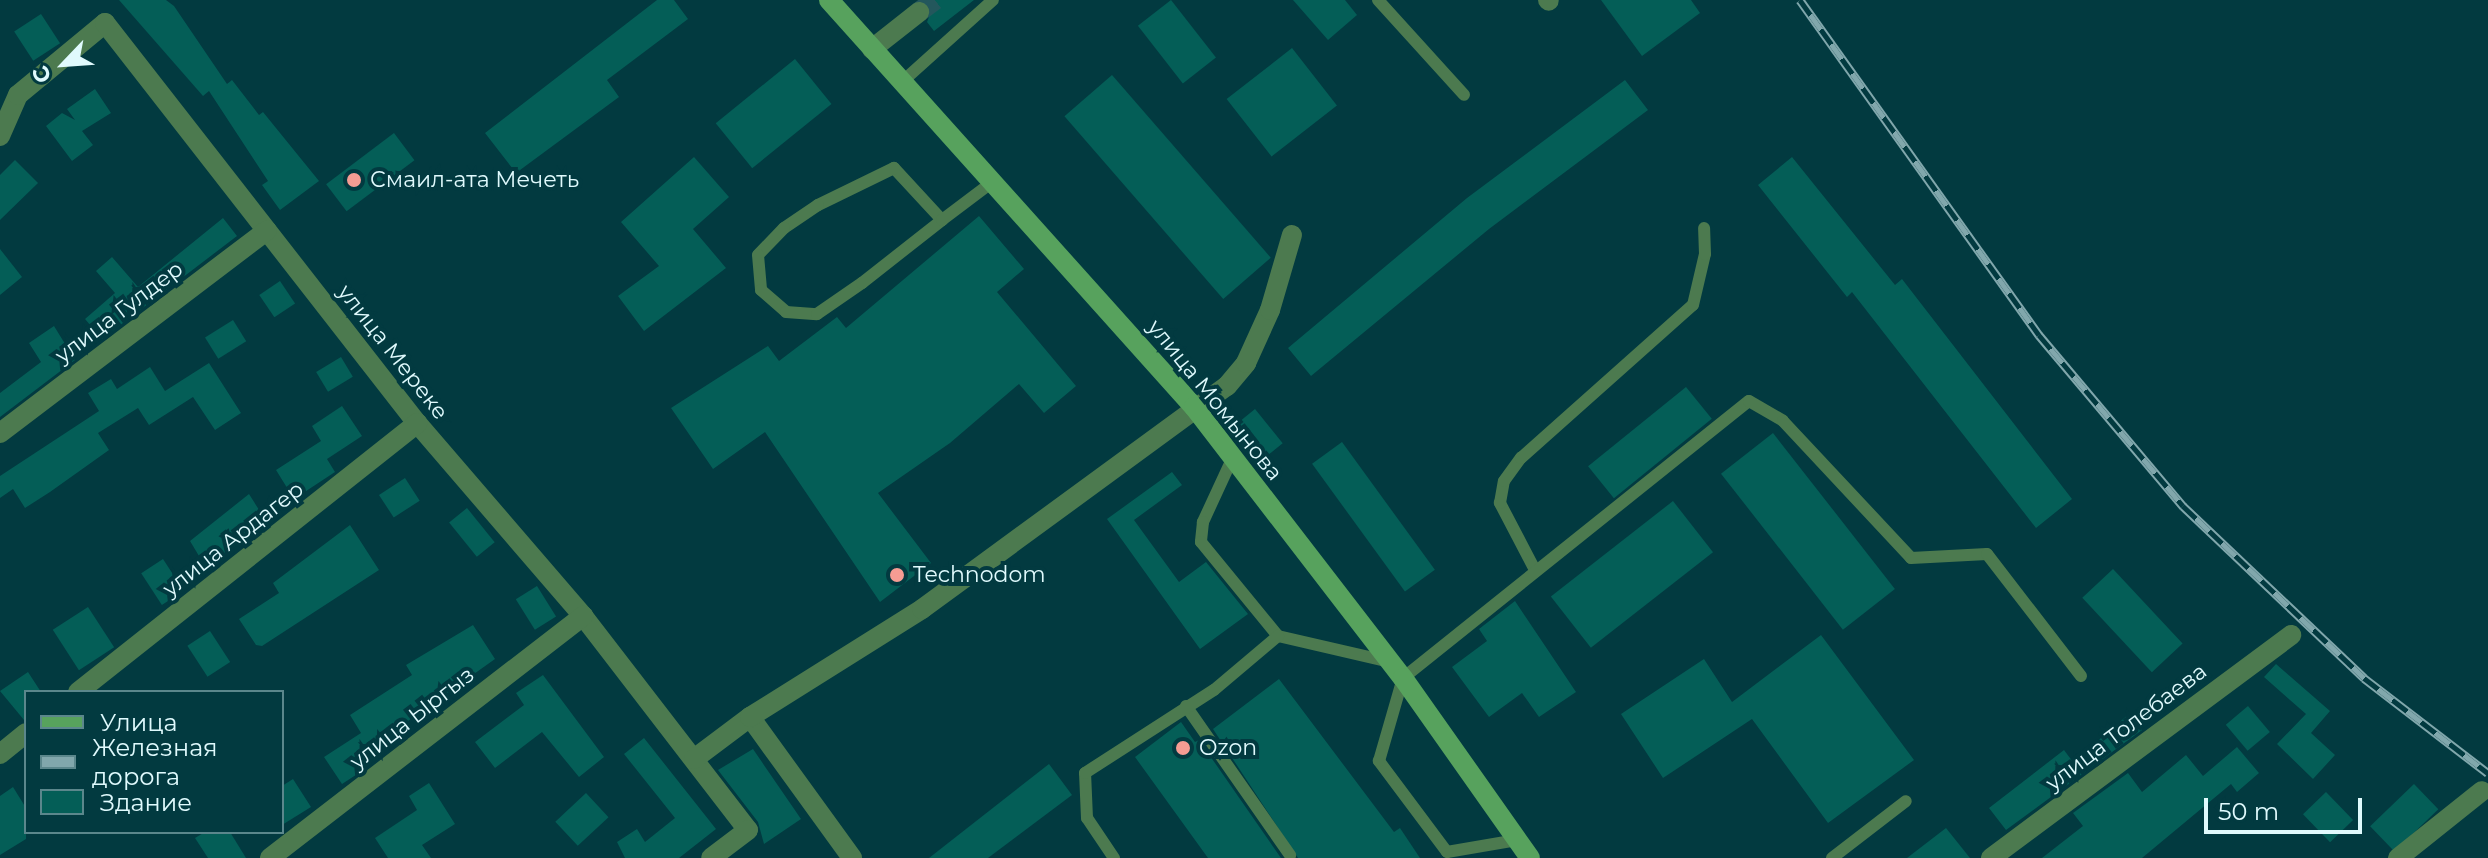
<!DOCTYPE html>
<html>
<head>
<meta charset="utf-8">
<style>
  body { margin:0 }
  #map { position:relative; width:2488px; height:858px; overflow:hidden; background:#023a40; font-family:Montserrat,sans-serif }
  div>[style] { position:absolute }
  [style*='--x'] { left:calc(var(--x)*1px); top:calc(var(--y)*1px); width:calc(var(--w)*1px); rotate:calc(var(--a)*1deg) }
  .building>* { inset:0; background:#045e57; transform-origin:0 0 }
  .minor-tunnel>* { height:20px; margin-top:-10px; transform-origin:0; background:repeating-linear-gradient(90deg,#23575c 0 20px,transparent 0 30px) }
  .service>* { height:12px; margin:-6px; padding:0 6px; transform-origin:6px; border-radius:6px; background:#4c7a4f }
  .minor>* { height:20px; margin:-10px; padding:0 10px; transform-origin:10px; border-radius:10px; background:#4c7a4f }
  .secondary>* { height:20px; margin:-10px; padding:0 10px; transform-origin:10px; border-radius:10px; background:#57a25d }
  .rail>* { height:9px; margin-top:-4.5px; transform-origin:0; background:repeating-linear-gradient(90deg,#023a40 0 18px,#81a7ac 0 36px); box-sizing:border-box; border-block:2px solid #81a7ac }
  .dots>* { width:22px; height:22px; translate:-50% -50%; box-sizing:border-box; border:4px solid #023a40; border-radius:50% }
  span { translate:-50% -50%; white-space:nowrap; text-align:center; line-height:1.15; -webkit-text-stroke:8px #023a40; paint-order:stroke }
  .poi-label { font-size:22px; color:#e0fafd }
  .left { translate:0 -50%; text-align:left }
  .street-label { font-size:22px; color:#e0fafd }
  .legend { position:absolute; left:24px; top:690px; width:260px; height:144px; box-sizing:border-box; background:#023a40; border:2px solid #5b878c; margin:0; padding:10px 14px; list-style:none; font-size:24px; color:#e0fafd }
  .legend li { display:flex; align-items:center; gap:16px; height:40px }
  .legend b { width:40px; border:2px solid #5b878c }
  .north { position:absolute; left:24px; top:24px; width:80px; height:80px; -webkit-text-stroke:6px #023a40; paint-order:stroke; rotate:245deg; font-size:22px; font-weight:700; line-height:32px; text-align:center; color:#e0fafd }
  .north::after { content:''; display:block; margin:auto; width:28px; height:36px; background:#e0fafd; clip-path:polygon(50% 0,100% 100%,50% 72%,0 100%) }
  .scale { position:absolute; left:2204px; top:798px; width:158px; height:36px; box-sizing:border-box; border:4px solid #e0fafd; border-top:0; padding-left:10px; font-size:24px; line-height:28px; white-space:nowrap; color:#e0fafd; -webkit-text-stroke:6px #023a40; paint-order:stroke }
</style>
</head>
<body>
<div id="map">
  <div class="building">
    <i style="clip-path:polygon(119px 0,166px 0,174px 6px,227px 84px,232px 80px,259px 115px,263px 112px,319px 181px,280px 210px,262px 185px,268px 181px,209px 91px,203px 96px)"></i>
    <i style="clip-path:polygon(657px 0,674px 0,688px 19px,607px 80px,619px 97px,516px 173px,485px 133px)"></i>
    <i style="clip-path:polygon(924px 0,974px 0,934px 31px,927px 22px,932px 9px)"></i>
    <i style="left:1171px;top:0;width:73px;height:42px;rotate:52deg"></i>
    <i style="clip-path:polygon(1293px 0,1345px 0,1357px 15px,1328px 40px)"></i>
    <i style="clip-path:polygon(1601px 0,1691px 0,1700px 13px,1642px 56px)"></i>
    <i style="left:41px;top:14px;width:35px;height:32px;rotate:57deg"></i>
    <i style="left:1292px;top:48px;width:73px;height:83px;rotate:52deg"></i>
    <i style="left:795px;top:59px;width:58px;height:102px;rotate:51deg"></i>
    <i style="left:1112px;top:75px;width:242px;height:63px;rotate:49deg"></i>
    <i style="clip-path:polygon(1625px 80px,1648px 110px,1489px 229px,1311px 376px,1288px 348px,1467px 198px)"></i>
    <i style="clip-path:polygon(95px 89px,111px 113px,82px 131px,93px 145px,72px 161px,46px 126px,62px 113px,75px 120px,67px 109px)"></i>
    <i style="left:394px;top:133px;width:34px;height:85px;rotate:53deg"></i>
    <i style="clip-path:polygon(694px 157px,729px 197px,693px 229px,726px 268px,644px 331px,618px 296px,659px 266px,621px 222px)"></i>
    <i style="clip-path:polygon(1792px 157px,1895px 285px,1902px 279px,2072px 499px,2036px 528px,1852px 292px,1847px 297px,1758px 185px)"></i>
    <i style="clip-path:polygon(15px 160px,38px 183px,0 220px,0 175px)"></i>
    <i style="clip-path:polygon(979px 216px,1024px 269px,997px 292px,1076px 386px,1044px 413px,1019px 384px,950px 443px,878px 493px,931px 563px,880px 602px,765px 432px,713px 469px,671px 408px,768px 346px,779px 361px,837px 317px,846px 328px)"></i>
    <i style="clip-path:polygon(223px 218px,237px 236px,102px 339px,85px 319px,115px 293px,96px 271px,112px 257px,138px 287px)"></i>
    <i style="clip-path:polygon(0 249px,22px 277px,0 295px)"></i>
    <i style="left:280px;top:281px;width:27px;height:25px;rotate:56deg"></i>
    <i style="left:233px;top:320px;width:25px;height:33px;rotate:58deg"></i>
    <i style="clip-path:polygon(54px 326px,75px 360px,0 417px,0 393px,41px 362px,29px 343px)"></i>
    <i style="left:341px;top:357px;width:23px;height:29px;rotate:59deg"></i>
    <i style="clip-path:polygon(209px 363px,241px 413px,215px 430px,193px 397px,149px 425px,138px 408px,98px 433px,109px 450px,50px 492px,25px 508px,13px 489px,0 498px,0 476px,99px 411px,88px 393px,111px 379px,117px 389px,150px 367px,165px 391px)"></i>
    <i style="left:1686px;top:387px;width:41px;height:126px;rotate:51deg"></i>
    <i style="clip-path:polygon(342px 406px,362px 436px,327px 459px,335px 472px,294px 499px,276px 470px,321px 441px,312px 426px)"></i>
    <i style="left:1255px;top:409px;width:44px;height:21px;rotate:51deg"></i>
    <i style="left:1773px;top:433px;width:198px;height:66px;rotate:52deg"></i>
    <i style="left:1342px;top:442px;width:158px;height:37px;rotate:54deg"></i>
    <i style="clip-path:polygon(1172px 472px,1182px 485px,1134px 520px,1179px 582px,1206px 562px,1248px 614px,1200px 649px,1107px 519px)"></i>
    <i style="left:405px;top:478px;width:27px;height:31px;rotate:57deg"></i>
    <i style="clip-path:polygon(249px 494px,268px 524px,228px 551px,230px 555px,208px 571px,190px 541px)"></i>
    <i style="left:1673px;top:501px;width:65px;height:155px;rotate:52deg"></i>
    <i style="left:467px;top:508px;width:44px;height:23px;rotate:51deg"></i>
    <i style="clip-path:polygon(350px 525px,379px 570px,262px 646px,256px 645px,239px 619px,279px 593px,273px 583px)"></i>
    <i style="left:163px;top:559px;width:38px;height:26px;rotate:57deg"></i>
    <i style="left:2113px;top:569px;width:102px;height:42px;rotate:47deg"></i>
    <i style="left:537px;top:586px;width:36px;height:25px;rotate:58deg"></i>
    <i style="clip-path:polygon(1515px 601px,1576px 692px,1539px 717px,1522px 693px,1489px 717px,1452px 667px,1487px 641px,1479px 629px)"></i>
    <i style="left:88px;top:607px;width:48px;height:42px;rotate:57deg"></i>
    <i style="clip-path:polygon(473px 625px,495px 659px,408px 721px,412px 726px,356px 762px,362px 771px,342px 784px,324px 757px,361px 733px,350px 715px,412px 675px,406px 665px)"></i>
    <i style="left:210px;top:631px;width:37px;height:27px;rotate:57deg"></i>
    <i style="clip-path:polygon(1821px 635px,1914px 760px,1828px 823px,1752px 719px,1663px 778px,1621px 714px,1704px 659px,1732px 702px)"></i>
    <i style="clip-path:polygon(2276px 664px,2330px 711px,2311px 733px,2335px 755px,2313px 779px,2277px 744px,2306px 714px,2264px 677px)"></i>
    <i style="clip-path:polygon(28px 672px,41px 692px,26px 692px,24px 720px,0 691px)"></i>
    <i style="clip-path:polygon(543px 675px,604px 757px,579px 777px,542px 732px,495px 768px,475px 742px,524px 705px,516px 693px)"></i>
    <i style="clip-path:polygon(1279px 679px,1394px 832px,1400px 828px,1420px 858px,1298px 858px,1213px 729px)"></i>
    <i style="left:2248px;top:706px;width:34px;height:29px;rotate:50deg"></i>
    <i style="clip-path:polygon(2129px 714px,2142px 730px,2006px 830px,1989px 808px,2064px 750px,2073px 762px)"></i>
    <i style="clip-path:polygon(1181px 722px,1195px 742px,1199px 740px,1281px 858px,1208px 858px,1135px 757px)"></i>
    <i style="clip-path:polygon(644px 738px,716px 829px,679px 858px,625px 858px,617px 842px,637px 829px,645px 842px,675px 818px,624px 754px)"></i>
    <i style="clip-path:polygon(2237px 747px,2259px 773px,2237px 792px,2231px 784px,2142px 858px,2042px 858px,2083px 826px,2073px 813px,2128px 773px,2142px 792px,2186px 755px,2203px 776px)"></i>
    <i style="clip-path:polygon(753px 749px,801px 819px,764px 844px,758px 822px,718px 770px)"></i>
    <i style="clip-path:polygon(1049px 764px,1072px 795px,988px 858px,929px 858px)"></i>
    <i style="clip-path:polygon(293px 779px,311px 807px,282px 825px,282px 786px)"></i>
    <i style="clip-path:polygon(429px 783px,455px 824px,422px 845px,431px 858px,388px 858px,375px 838px,417px 810px,409px 796px)"></i>
    <i style="left:2414px;top:784px;width:35px;height:61px;rotate:46deg"></i>
    <i style="clip-path:polygon(13px 787px,26px 808px,26px 839px,0 855px,0 796px)"></i>
    <i style="left:2326px;top:792px;width:39px;height:32px;rotate:46deg"></i>
    <i style="left:586px;top:793px;width:33px;height:42px;rotate:47deg"></i>
    <i style="clip-path:polygon(1946px 828px,1970px 858px,1907px 858px)"></i>
    <i style="clip-path:polygon(205px 832px,230px 832px,246px 858px,208px 858px,195px 838px)"></i>
  </div>
  <div class="minor-tunnel">
    <i style="--x:919;--y:12;--w:20;--a:-37"></i>
  </div>
  <div class="service">
    <i style="--x:1378;--y:0;--w:128;--a:47.8"></i>
    <i style="--x:903;--y:81;--w:121;--a:-42"></i>
    <i style="--x:942;--y:220;--w:71;--a:-132.7"></i>
    <i style="--x:894;--y:168;--w:85;--a:154"></i>
    <i style="--x:818;--y:205;--w:41;--a:145.9"></i>
    <i style="--x:784;--y:228;--w:37;--a:134"></i>
    <i style="--x:758;--y:255;--w:35;--a:85"></i>
    <i style="--x:761;--y:290;--w:33;--a:41"></i>
    <i style="--x:786;--y:312;--w:31;--a:4"></i>
    <i style="--x:817;--y:314;--w:55;--a:-34.6"></i>
    <i style="--x:862;--y:283;--w:102;--a:-38.2"></i>
    <i style="--x:942;--y:220;--w:66;--a:-37"></i>
    <i style="--x:1233;--y:457;--w:72;--a:114.8"></i>
    <i style="--x:1203;--y:522;--w:20;--a:96"></i>
    <i style="--x:1201;--y:542;--w:122;--a:50.7"></i>
    <i style="--x:1278;--y:636;--w:116;--a:13"></i>
    <i style="--x:1535;--y:570;--w:76;--a:-117.6"></i>
    <i style="--x:1500;--y:503;--w:22;--a:-80"></i>
    <i style="--x:1504;--y:481;--w:29;--a:-54"></i>
    <i style="--x:1521;--y:458;--w:230;--a:-41.7"></i>
    <i style="--x:1693;--y:305;--w:52;--a:-76.8"></i>
    <i style="--x:1705;--y:254;--w:26;--a:-92"></i>
    <i style="--x:1186;--y:706;--w:182;--a:55.1"></i>
    <i style="--x:1517;--y:840;--w:71;--a:170.3"></i>
    <i style="--x:1447;--y:852;--w:114;--a:-126.8"></i>
    <i style="--x:1379;--y:761;--w:86;--a:-73.9"></i>
    <i style="--x:1403;--y:678;--w:443;--a:-38.7"></i>
    <i style="--x:1749;--y:401;--w:39;--a:30"></i>
    <i style="--x:1783;--y:421;--w:187;--a:46.9"></i>
    <i style="--x:1911;--y:558;--w:76;--a:-3"></i>
    <i style="--x:1987;--y:554;--w:154;--a:52.4"></i>
    <i style="--x:1114;--y:858;--w:48;--a:-124"></i>
    <i style="--x:1087;--y:818;--w:45;--a:-92.5"></i>
    <i style="--x:1085;--y:773;--w:153;--a:-32.8"></i>
    <i style="--x:1214;--y:690;--w:84;--a:-40.2"></i>
    <i style="--x:1832;--y:858;--w:93;--a:-37.6"></i>
  </div>
  <div class="minor">
    <i style="--x:1548;--y:0;--w:1;--a:45"></i>
    <i style="--x:872;--y:49;--w:60;--a:-38.2"></i>
    <i style="--x:0;--y:136;--w:45;--a:-66.3"></i>
    <i style="--x:18;--y:95;--w:113;--a:-39.6"></i>
    <i style="--x:105;--y:23;--w:507;--a:52.05"></i>
    <i style="--x:417;--y:423;--w:255;--a:49.3"></i>
    <i style="--x:583;--y:616;--w:270;--a:52.4"></i>
    <i style="--x:748;--y:830;--w:46;--a:142.9"></i>
    <i style="--x:0;--y:433;--w:335;--a:-37.2"></i>
    <i style="--x:78;--y:692;--w:433;--a:-38.4"></i>
    <i style="--x:750;--y:717;--w:174;--a:54.1"></i>
    <i style="--x:0;--y:754;--w:33;--a:-39"></i>
    <i style="--x:694;--y:759;--w:70;--a:-36.9"></i>
    <i style="--x:750;--y:717;--w:203;--a:-32.1"></i>
    <i style="--x:922;--y:609;--w:378;--a:-36.2"></i>
    <i style="--x:1227;--y:386;--w:30;--a:-50"></i>
    <i style="--x:1246;--y:363;--w:58;--a:-65.6"></i>
    <i style="--x:1270;--y:310;--w:78;--a:-73.7"></i>
    <i style="--x:270;--y:858;--w:396;--a:-37.7"></i>
    <i style="--x:1991;--y:858;--w:374;--a:-36.6"></i>
    <i style="--x:2398;--y:858;--w:107;--a:-38.6"></i>
  </div>
  <div class="secondary">
    <i style="--x:829;--y:0;--w:547;--a:48.11"></i>
    <i style="--x:1194;--y:407;--w:342;--a:52.4"></i>
    <i style="--x:1403;--y:678;--w:220;--a:54.8"></i>
  </div>
  <div class="rail">
    <i style="--x:1800;--y:0;--w:412;--a:54.5"></i>
    <i style="--x:2039;--y:335;--w:224;--a:49.9"></i>
    <i style="--x:2183;--y:506;--w:250;--a:43.5"></i>
    <i style="--x:2364;--y:678;--w:156;--a:37.5"></i>
  </div>
  <div class="dots">
    <i style="left:354px;top:180px;background:#f59c93"></i>
    <i style="left:897px;top:575px;background:#f59c93"></i>
    <i style="left:1183px;top:748px;background:#f59c93"></i>
  </div>
  <div class="poi-label">
    <span class="left" style="left:370px;top:180px">Смаил-ата Мечеть</span>
    <span class="left" style="left:913px;top:575px">Technodom</span>
    <span class="left" style="left:1199px;top:748px">Ozon</span>
  </div>
  <div class="street-label">
    <span style="left:119px;top:312px;rotate:-37deg">улица Гулдер</span>
    <span style="left:393px;top:352px;rotate:52deg">улица Мереке</span>
    <span style="left:1215px;top:400px;rotate:51deg">улица Момынова</span>
    <span style="left:233px;top:539px;rotate:-38deg">улица Ардагер</span>
    <span style="left:412px;top:718px;rotate:-38deg">улица Ыргыз</span>
    <span style="left:2126px;top:727px;rotate:-37deg">улица Толебаева</span>
  </div>
  <ul class="legend">
  <li><b style="height:10px;background:#57a25d"></b>Улица</li>
  <li><b style="height:10px;background:#81a7ac"></b>Железная дорога</li>
  <li><b style="height:22px;background:#045e57"></b>Здание</li>
  </ul>
  <div class="north">С</div>
  <div class="scale">50 m</div>
</div>
</body>
</html>
